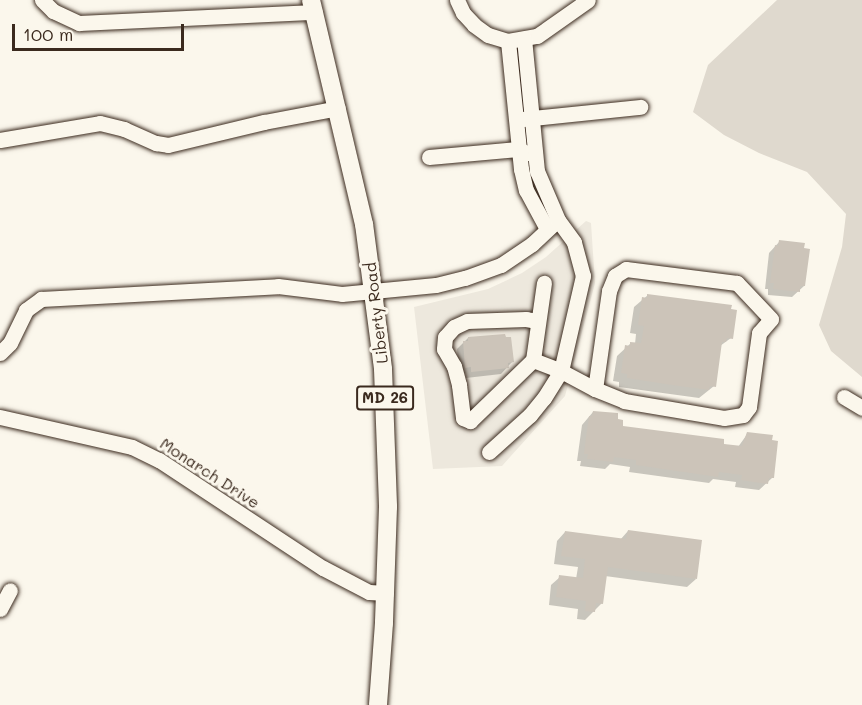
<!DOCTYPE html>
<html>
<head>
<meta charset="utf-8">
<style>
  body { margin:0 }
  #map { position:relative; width:862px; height:705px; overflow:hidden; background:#fbf7ec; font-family:Mali,sans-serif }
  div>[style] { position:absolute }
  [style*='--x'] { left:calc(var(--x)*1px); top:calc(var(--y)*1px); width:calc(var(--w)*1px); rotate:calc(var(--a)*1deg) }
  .built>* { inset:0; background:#ede8dd }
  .green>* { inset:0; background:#dfd9ce }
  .shadow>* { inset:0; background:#0003 }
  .building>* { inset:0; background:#ccc4b9 }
  .roads { filter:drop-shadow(0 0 2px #3b2a1e) drop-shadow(0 0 2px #3b2a1e) }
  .minor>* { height:15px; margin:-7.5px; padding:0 7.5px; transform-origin:7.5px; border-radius:7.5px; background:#fbf7ec }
  .major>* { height:18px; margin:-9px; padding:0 9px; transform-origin:9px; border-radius:9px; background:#fbf7ec }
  span { translate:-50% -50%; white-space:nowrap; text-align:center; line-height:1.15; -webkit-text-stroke:6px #fbf7ec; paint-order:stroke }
  .shield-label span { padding:2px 4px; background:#fbf7ec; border:2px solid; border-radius:4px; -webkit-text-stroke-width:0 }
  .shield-label { font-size:15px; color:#3b2a1e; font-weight:700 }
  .street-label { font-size:16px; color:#3b2a1e }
  .scale { position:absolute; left:12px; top:24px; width:172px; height:27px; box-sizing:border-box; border:3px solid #3b2a1e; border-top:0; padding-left:8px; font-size:18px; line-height:21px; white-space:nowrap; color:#3b2a1e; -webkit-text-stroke:4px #fbf7ec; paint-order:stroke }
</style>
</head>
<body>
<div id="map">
  <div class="built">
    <i style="clip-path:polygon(586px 221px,591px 223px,595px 283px,565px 396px,502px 466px,433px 469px,414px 307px,488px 289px,522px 273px,546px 257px)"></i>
  </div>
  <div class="green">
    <i style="clip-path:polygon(777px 0,862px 0,862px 377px,831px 351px,819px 325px,842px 247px,846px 214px,807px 172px,759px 153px,724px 135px,693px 112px,708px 65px)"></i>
  </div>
  <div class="shadow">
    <i style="clip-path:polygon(780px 241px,804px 286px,792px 297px,768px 295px,768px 289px,765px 289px,769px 253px)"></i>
    <i style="clip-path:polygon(648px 295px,731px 338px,720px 346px,714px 386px,699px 398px,619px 387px,619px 382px,613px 381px,617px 356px,631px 343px,635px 344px,636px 334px,630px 333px,634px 307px)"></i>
    <i style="clip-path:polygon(468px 338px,512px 362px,501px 374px,466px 378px,465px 373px,459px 373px,457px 349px)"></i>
    <i style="clip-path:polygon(593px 412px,616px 420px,621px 427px,738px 447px,748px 433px,772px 478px,759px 490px,735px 487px,736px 482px,713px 479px,709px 483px,629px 472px,630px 467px,610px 464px,605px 469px,580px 466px,581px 461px,577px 461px,582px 425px)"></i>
    <i style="clip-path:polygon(628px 531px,696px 579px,687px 587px,605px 576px,602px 603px,585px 620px,577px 619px,578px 609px,549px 605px,551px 585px,560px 577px,576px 579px,578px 567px,554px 564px,557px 541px,565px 532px,620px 540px)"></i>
  </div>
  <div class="building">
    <i style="clip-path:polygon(779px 240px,805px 243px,804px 248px,810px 249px,805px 286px,800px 286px,800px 292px,773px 289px,774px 283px,770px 283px,775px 245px,778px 246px)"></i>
    <i style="clip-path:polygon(647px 294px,732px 305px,731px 309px,737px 310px,733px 339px,727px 338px,726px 342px,722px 342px,716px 387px,710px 386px,709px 390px,672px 385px,627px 378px,627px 374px,621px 373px,625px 345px,630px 346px,630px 342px,641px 343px,644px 326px,638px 325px,642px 297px,647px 298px)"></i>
    <i style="clip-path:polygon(505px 334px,506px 337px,511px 337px,514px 362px,508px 363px,509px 368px,471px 372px,471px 367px,465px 368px,463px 341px,468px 341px,468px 337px)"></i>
    <i style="clip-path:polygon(593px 411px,618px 413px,618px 419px,623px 420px,623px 426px,724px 439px,724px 444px,742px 446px,747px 432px,773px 435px,772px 440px,778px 441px,774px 478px,769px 478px,768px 484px,741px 480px,742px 475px,719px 472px,718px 477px,636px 465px,636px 460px,614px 457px,613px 462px,587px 459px,588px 454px,584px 454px,586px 437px,589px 416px,592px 416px)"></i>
    <i style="clip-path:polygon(628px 530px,702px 540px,697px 579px,608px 567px,603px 604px,596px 603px,595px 612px,585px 611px,586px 601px,556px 597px,559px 575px,583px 578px,585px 559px,561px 556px,565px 531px,626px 539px)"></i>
  </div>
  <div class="roads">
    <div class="minor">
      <i style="--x:42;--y:0;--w:16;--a:45"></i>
      <i style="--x:53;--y:11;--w:29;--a:25"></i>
      <i style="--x:79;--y:23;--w:236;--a:-2.7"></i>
      <i style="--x:457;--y:0;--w:14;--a:65"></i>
      <i style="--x:463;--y:13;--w:16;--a:47"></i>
      <i style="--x:474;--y:25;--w:17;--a:36"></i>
      <i style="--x:488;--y:35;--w:21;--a:17"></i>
      <i style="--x:508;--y:41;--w:29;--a:-10"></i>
      <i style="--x:537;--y:36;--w:62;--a:-35.2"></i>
      <i style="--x:508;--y:41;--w:129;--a:84.2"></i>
      <i style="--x:521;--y:169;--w:22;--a:77"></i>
      <i style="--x:526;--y:190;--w:44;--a:61.7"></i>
      <i style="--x:523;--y:119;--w:118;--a:-5.9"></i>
      <i style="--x:0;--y:140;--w:101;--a:-9.6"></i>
      <i style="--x:100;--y:123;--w:25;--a:14"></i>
      <i style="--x:124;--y:129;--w:35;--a:24"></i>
      <i style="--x:156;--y:143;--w:12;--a:9"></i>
      <i style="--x:168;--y:145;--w:99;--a:-13.5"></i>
      <i style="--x:264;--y:122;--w:75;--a:-10.7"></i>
      <i style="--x:429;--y:157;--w:89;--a:-5.1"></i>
      <i style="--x:518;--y:149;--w:10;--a:24"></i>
      <i style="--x:537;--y:321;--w:11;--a:-170"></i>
      <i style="--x:526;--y:319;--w:59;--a:178.1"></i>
      <i style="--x:467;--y:321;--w:14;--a:155"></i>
      <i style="--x:454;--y:327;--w:13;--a:132"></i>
      <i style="--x:445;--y:337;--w:12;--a:95"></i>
      <i style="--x:444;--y:349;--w:20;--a:60"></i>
      <i style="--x:454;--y:366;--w:20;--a:75"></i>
      <i style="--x:459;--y:385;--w:33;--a:83"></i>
      <i style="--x:463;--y:418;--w:8;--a:23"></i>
      <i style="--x:470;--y:421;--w:88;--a:-44.1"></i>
      <i style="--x:533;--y:360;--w:78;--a:-81.9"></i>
      <i style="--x:0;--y:353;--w:14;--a:-45"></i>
      <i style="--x:10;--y:343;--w:37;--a:-64"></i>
      <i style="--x:26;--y:310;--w:19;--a:-36"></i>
      <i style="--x:41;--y:299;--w:237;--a:-3.1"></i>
      <i style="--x:278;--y:286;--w:64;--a:7.1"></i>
      <i style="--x:342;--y:294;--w:94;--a:-5.5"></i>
      <i style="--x:436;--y:285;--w:30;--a:-14"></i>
      <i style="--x:465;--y:278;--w:38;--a:-20"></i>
      <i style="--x:501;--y:265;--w:37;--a:-34"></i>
      <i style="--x:532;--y:244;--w:35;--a:-43"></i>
      <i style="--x:533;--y:360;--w:30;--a:21"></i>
      <i style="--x:561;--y:371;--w:38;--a:28"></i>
      <i style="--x:595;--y:389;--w:31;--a:22"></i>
      <i style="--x:624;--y:401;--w:101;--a:9.6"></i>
      <i style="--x:724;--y:418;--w:19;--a:-9"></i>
      <i style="--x:743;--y:415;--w:10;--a:-53"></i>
      <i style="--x:749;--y:407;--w:75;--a:-82.3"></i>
      <i style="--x:759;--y:333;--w:18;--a:-49"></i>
      <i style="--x:771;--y:319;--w:50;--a:-133.4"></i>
      <i style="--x:737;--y:283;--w:112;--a:-172.8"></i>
      <i style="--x:626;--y:269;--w:13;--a:148"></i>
      <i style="--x:615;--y:276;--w:16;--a:112"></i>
      <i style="--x:609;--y:291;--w:99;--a:98.1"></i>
      <i style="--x:844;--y:397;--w:21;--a:31"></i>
      <i style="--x:0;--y:417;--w:135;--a:12.8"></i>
      <i style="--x:132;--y:447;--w:30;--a:26"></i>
      <i style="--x:159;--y:460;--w:196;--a:33.4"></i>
      <i style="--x:323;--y:568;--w:52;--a:27.6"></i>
      <i style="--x:369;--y:592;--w:17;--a:3"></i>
      <i style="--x:489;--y:452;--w:55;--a:-42.1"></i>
      <i style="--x:530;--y:415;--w:22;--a:-51"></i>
      <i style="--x:544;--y:398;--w:32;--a:-58"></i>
      <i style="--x:561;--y:371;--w:98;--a:-77"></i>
      <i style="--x:583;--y:276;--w:35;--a:-105"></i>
      <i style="--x:574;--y:242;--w:27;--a:-126"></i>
      <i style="--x:558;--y:220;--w:53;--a:-113.2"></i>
      <i style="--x:537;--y:171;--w:133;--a:-95.6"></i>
      <i style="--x:0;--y:609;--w:21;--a:-62"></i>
    </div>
    <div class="major">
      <i style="--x:311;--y:0;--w:230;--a:76.7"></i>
      <i style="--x:364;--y:224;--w:146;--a:82.5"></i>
      <i style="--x:383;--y:369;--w:138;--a:87.9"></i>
      <i style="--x:388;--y:507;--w:116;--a:92"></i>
      <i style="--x:384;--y:623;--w:82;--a:94.2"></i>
    </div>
  </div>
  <div class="shield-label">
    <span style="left:385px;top:398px">MD 26</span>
  </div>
  <div class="street-label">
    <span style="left:376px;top:313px;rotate:-97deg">Liberty Road</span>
    <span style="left:210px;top:473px;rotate:33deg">Monarch Drive</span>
  </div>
  <div class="scale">100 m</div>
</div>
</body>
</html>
